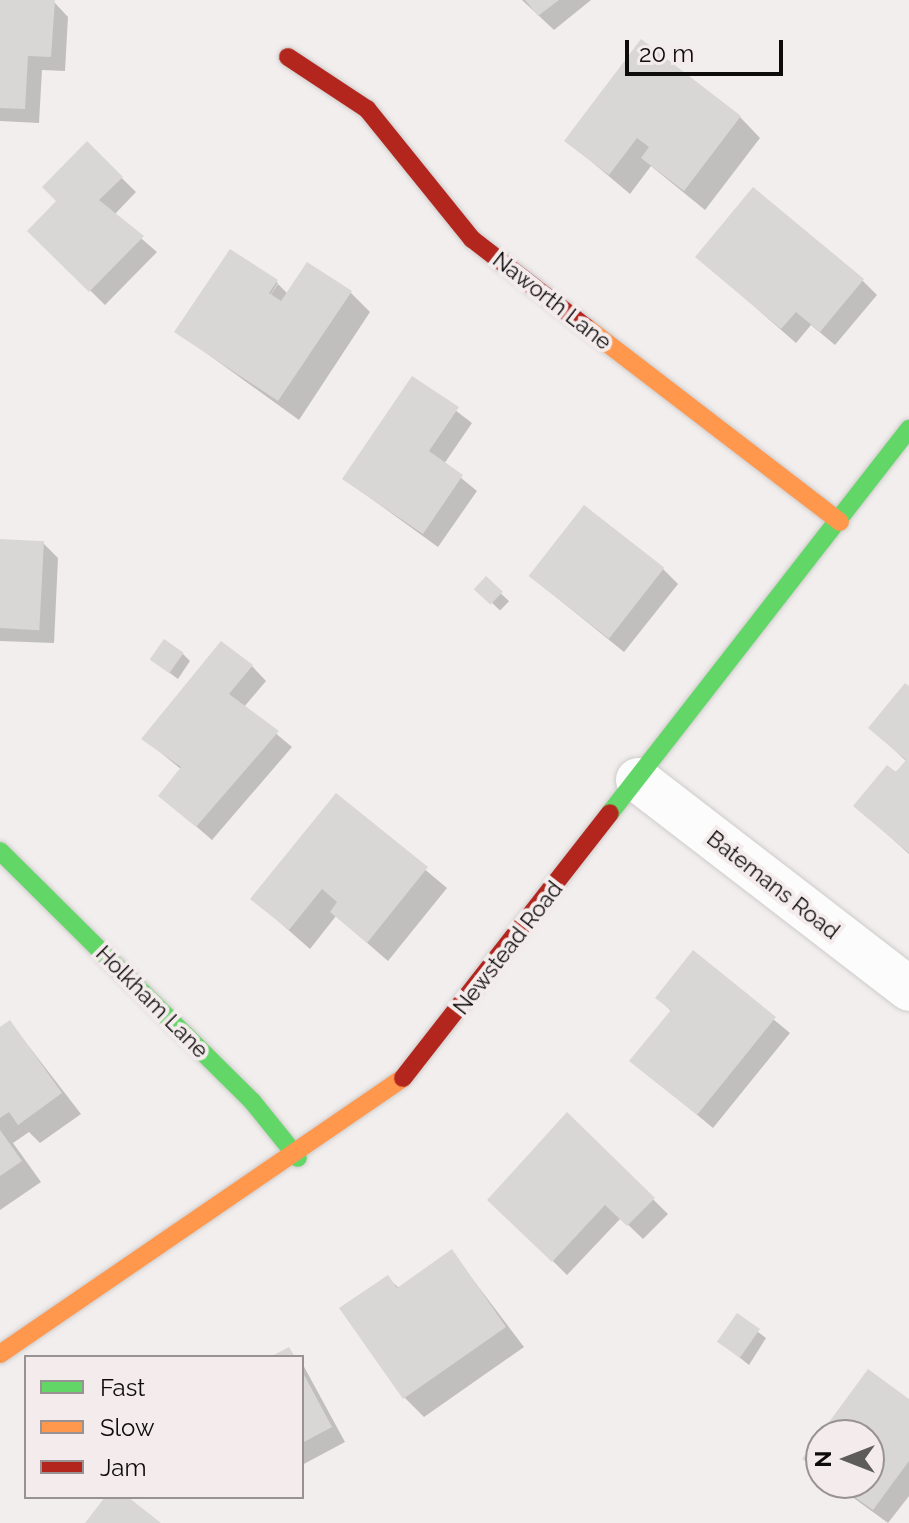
<!DOCTYPE html>
<html>
<head>
<meta charset="utf-8">
<style>
  body { margin:0 }
  #map { position:relative; width:909px; height:1523px; overflow:hidden; background:#f2eeee; font-family:Raleway,sans-serif }
  div>[style] { position:absolute }
  [style*='--x'] { left:calc(var(--x)*1px); top:calc(var(--y)*1px); width:calc(var(--w)*1px); rotate:calc(var(--a)*1deg) }
  .shadow>* { inset:0; background:#0003; transform-origin:0 0 }
  .building>* { inset:0; background:#d9d6d6; transform-origin:0 0 }
  .roads { filter:drop-shadow(0 0 2px #cecbcb) drop-shadow(0 0 2px #cecbcb) }
  .street>* { height:44px; margin:-22px; padding:0 22px; transform-origin:22px; border-radius:22px; background:#fdfcfc }
  .fast>* { height:18px; margin:-9px; padding:0 9px; transform-origin:9px; border-radius:9px; background:#63d668 }
  .slow>* { height:18px; margin:-9px; padding:0 9px; transform-origin:9px; border-radius:9px; background:#ff974d }
  .jam>* { height:18px; margin:-9px; padding:0 9px; transform-origin:9px; border-radius:9px; background:#b3261e }
  span { translate:-50% -50%; white-space:nowrap; text-align:center; line-height:1.15; -webkit-text-stroke:8px #f4ecec; paint-order:stroke }
  .street-label { font-size:22px; color:#0f0c0c }
  .legend { position:absolute; left:24px; top:1355px; width:280px; height:144px; box-sizing:border-box; background:#f4ecec; border:2px solid #989292; margin:0; padding:10px 14px; list-style:none; font-size:24px; color:#0f0c0c }
  .legend li { display:flex; align-items:center; gap:16px; height:40px }
  .legend b { width:40px; border:2px solid #989292 }
  .north { position:absolute; left:805px; top:1419px; width:80px; height:80px; box-sizing:border-box; background:#f4ecec; border:2px solid #989292; border-radius:50%; rotate:270deg; font-size:22px; font-weight:700; line-height:32px; text-align:center; color:#0f0c0c }
  .north::after { content:''; display:block; margin:auto; width:28px; height:36px; background:#5e5b5b; clip-path:polygon(50% 0,100% 100%,50% 72%,0 100%) }
  .scale { position:absolute; left:625px; top:40px; width:158px; height:36px; box-sizing:border-box; border:4px solid #0f0c0c; border-top:0; padding-left:10px; font-size:24px; line-height:28px; white-space:nowrap; color:#0f0c0c; -webkit-text-stroke:6px #f4ecec; paint-order:stroke }
</style>
</head>
<body>
<div id="map">
  <div class="shadow">
    <i style="clip-path:polygon(0 0,54px 2px,68px 17px,65px 71px,42px 70px,39px 123px,0 121px)"></i>
    <i style="clip-path:polygon(522px 0,591px 0,554px 30px)"></i>
    <i style="clip-path:polygon(740px 117px,760px 138px,705px 210px,651px 166px,630px 194px,567px 141px)"></i>
    <i style="clip-path:polygon(87px 144px,136px 192px,114px 215px,157px 252px,105px 305px,30px 231px,59px 201px)"></i>
    <i style="clip-path:polygon(230px 251px,278px 283px,265px 303px,278px 284px,288px 294px,350px 292px,370px 312px,299px 420px,177px 332px)"></i>
    <i style="clip-path:polygon(698px 257px,862px 280px,877px 295px,835px 345px,811px 325px,796px 343px)"></i>
    <i style="clip-path:polygon(413px 378px,472px 423px,444px 464px,477px 491px,438px 547px,344px 479px)"></i>
    <i style="clip-path:polygon(0 541px,43px 543px,58px 558px,54px 643px,0 641px)"></i>
    <i style="clip-path:polygon(663px 569px,678px 584px,624px 652px,530px 576px)"></i>
    <i style="left:486px;top:579px;width:32px;height:13px;rotate:44deg"></i>
    <i style="clip-path:polygon(183px 654px,190px 661px,178px 679px,152px 660px)"></i>
    <i style="clip-path:polygon(252px 666px,266px 681px,244px 707px,292px 747px,212px 840px,160px 795px,182px 770px,144px 739px)"></i>
    <i style="clip-path:polygon(909px 689px,909px 854px,856px 806px,907px 762px,871px 728px)"></i>
    <i style="clip-path:polygon(336px 795px,447px 888px,388px 961px,336px 916px,310px 949px,253px 899px)"></i>
    <i style="clip-path:polygon(693px 953px,790px 1033px,713px 1128px,632px 1061px,672px 1012px,657px 997px)"></i>
    <i style="clip-path:polygon(10px 1022px,81px 1114px,40px 1143px,29px 1132px,13px 1143px,41px 1182px,0 1210px,0 1030px)"></i>
    <i style="clip-path:polygon(567px 1115px,668px 1214px,643px 1239px,621px 1218px,567px 1275px,490px 1199px)"></i>
    <i style="clip-path:polygon(452px 1252px,524px 1347px,424px 1417px,404px 1397px,387px 1277px,400px 1289px)"></i>
    <i style="clip-path:polygon(737px 1316px,766px 1338px,749px 1365px,720px 1342px)"></i>
    <i style="clip-path:polygon(302px 1363px,345px 1442px,302px 1465px)"></i>
    <i style="clip-path:polygon(909px 1402px,909px 1496px,888px 1523px,833px 1483px,869px 1483px,869px 1435px,822px 1435px)"></i>
  </div>
  <div class="building">
    <i style="clip-path:polygon(0 0,55px 0,51px 57px,28px 56px,25px 109px,0 108px)"></i>
    <i style="clip-path:polygon(525px 0,559px 0,538px 16px)"></i>
    <i style="clip-path:polygon(641px 39px,741px 116px,684px 191px,641px 158px,649px 147px,637px 138px,609px 175px,564px 141px)"></i>
    <i style="clip-path:polygon(87px 141px,123px 177px,99px 200px,144px 236px,89px 292px,27px 231px,56px 201px,42px 187px)"></i>
    <i style="clip-path:polygon(753px 187px,864px 279px,820px 332px,796px 312px,781px 329px,695px 257px)"></i>
    <i style="clip-path:polygon(230px 249px,278px 280px,269px 293px,281px 301px,307px 262px,352px 291px,278px 401px,174px 332px)"></i>
    <i style="clip-path:polygon(412px 376px,459px 407px,429px 451px,463px 475px,423px 534px,342px 479px)"></i>
    <i style="left:584px;top:505px;width:102px;height:90px;rotate:38deg"></i>
    <i style="left:0;top:539px;width:44px;height:89px;rotate:3deg"></i>
    <i style="left:486px;top:576px;width:23px;height:18px;rotate:43deg"></i>
    <i style="left:164px;top:639px;width:24px;height:25px;rotate:35deg"></i>
    <i style="clip-path:polygon(221px 641px,253px 665px,229px 694px,279px 731px,196px 827px,158px 796px,181px 767px,141px 739px)"></i>
    <i style="clip-path:polygon(905px 683px,909px 686px,909px 853px,853px 806px,887px 765px,896px 772px,906px 760px,868px 728px)"></i>
    <i style="clip-path:polygon(336px 793px,428px 867px,367px 943px,330px 912px,337px 902px,322px 889px,289px 930px,250px 899px)"></i>
    <i style="clip-path:polygon(693px 950px,776px 1017px,697px 1115px,629px 1061px,671px 1010px,655px 998px)"></i>
    <i style="clip-path:polygon(10px 1020px,62px 1093px,18px 1125px,9px 1112px,0 1118px,0 1027px)"></i>
    <i style="clip-path:polygon(567px 1112px,655px 1198px,627px 1226px,605px 1205px,552px 1262px,487px 1200px)"></i>
    <i style="clip-path:polygon(0 1130px,22px 1161px,0 1176px)"></i>
    <i style="clip-path:polygon(452px 1249px,506px 1327px,403px 1399px,339px 1308px,388px 1275px,397px 1288px)"></i>
    <i style="left:737px;top:1313px;width:28px;height:35px;rotate:35deg"></i>
    <i style="clip-path:polygon(289px 1347px,295px 1357px,270px 1357px)"></i>
    <i style="clip-path:polygon(868px 1369px,909px 1399px,909px 1461px,873px 1510px,835px 1483px,869px 1483px,869px 1435px,821px 1435px,821px 1472px,802px 1459px)"></i>
    <i style="clip-path:polygon(302px 1371px,332px 1427px,302px 1443px)"></i>
    <i style="clip-path:polygon(105px 1497px,128px 1497px,161px 1523px,85px 1523px)"></i>
  </div>
  <div class="roads">
    <div class="street">
      <i style="--x:638;--y:780;--w:342;--a:37.6"></i>
    </div>
    <div class="fast">
      <i style="--x:610;--y:813;--w:487;--a:-52.1"></i>
      <i style="--x:0;--y:851;--w:355;--a:44.8"></i>
      <i style="--x:252;--y:1101;--w:73;--a:51.1"></i>
    </div>
    <div class="slow">
      <i style="--x:586;--y:327;--w:320;--a:37.5"></i>
      <i style="--x:0;--y:1354;--w:488;--a:-34.4"></i>
    </div>
    <div class="jam">
      <i style="--x:288;--y:57;--w:95;--a:33.4"></i>
      <i style="--x:367;--y:109;--w:167;--a:51.1"></i>
      <i style="--x:472;--y:239;--w:144;--a:37.7"></i>
      <i style="--x:403;--y:1078;--w:336;--a:-52"></i>
    </div>
  </div>
  <div class="street-label">
    <span style="left:552px;top:301px;rotate:38deg">Naworth Lane</span>
    <span style="left:773px;top:885px;rotate:38deg">Batemans Road</span>
    <span style="left:508px;top:948px;rotate:-52deg">Newstead Road</span>
    <span style="left:152px;top:1002px;rotate:45deg">Holkham Lane</span>
  </div>
  <ul class="legend">
  <li><b style="height:10px;background:#63d668"></b>Fast</li>
  <li><b style="height:10px;background:#ff974d"></b>Slow</li>
  <li><b style="height:10px;background:#b3261e"></b>Jam</li>
  </ul>
  <div class="north">N</div>
  <div class="scale">20 m</div>
</div>
</body>
</html>
